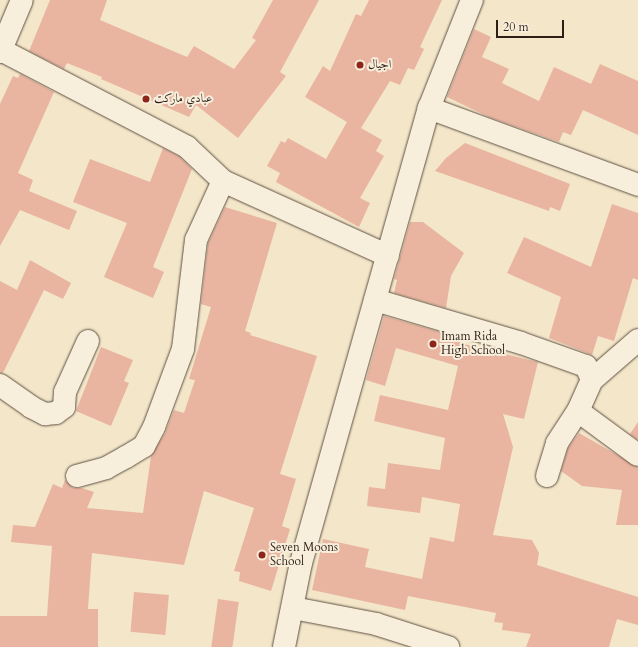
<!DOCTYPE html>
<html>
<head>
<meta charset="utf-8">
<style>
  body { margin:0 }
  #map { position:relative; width:638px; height:647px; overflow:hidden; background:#f3e6c9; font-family:Cardo,Amiri,serif }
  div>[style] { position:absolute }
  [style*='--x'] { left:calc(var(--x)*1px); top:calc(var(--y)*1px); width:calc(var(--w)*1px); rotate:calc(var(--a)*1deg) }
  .building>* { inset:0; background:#e9b5a1; transform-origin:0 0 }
  .roads { filter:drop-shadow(0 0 1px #605042) drop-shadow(0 0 1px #605042) }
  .minor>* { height:22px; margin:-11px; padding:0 11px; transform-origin:11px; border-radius:11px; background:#f7efdc }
  .dots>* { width:11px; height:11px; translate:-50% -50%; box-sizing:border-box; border:2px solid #f7efdc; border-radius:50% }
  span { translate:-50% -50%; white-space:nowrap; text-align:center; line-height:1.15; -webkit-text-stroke:4px #f7efdc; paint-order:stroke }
  .poi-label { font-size:12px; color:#2f1e15 }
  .left { translate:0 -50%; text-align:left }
  .scale { position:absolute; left:496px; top:20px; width:68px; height:18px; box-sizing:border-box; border:2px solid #2f1e15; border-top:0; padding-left:5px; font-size:12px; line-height:14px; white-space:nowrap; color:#2f1e15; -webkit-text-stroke:3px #f7efdc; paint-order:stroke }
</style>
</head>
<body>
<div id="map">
  <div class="building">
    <i style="clip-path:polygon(50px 0,107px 0,100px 20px,187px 57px,194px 46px,234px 69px,256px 40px,252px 38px,273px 0,319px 0,280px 72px,286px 76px,238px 138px,196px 105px,189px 117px,101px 79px,102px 77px,67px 63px,64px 69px,29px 51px)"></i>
    <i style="clip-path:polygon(369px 0,442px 0,420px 47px,424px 49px,414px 70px,408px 68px,400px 85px,390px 81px,361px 128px,382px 140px,376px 151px,384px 156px,360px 198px,370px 203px,359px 227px,276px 182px,280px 173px,267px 166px,281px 141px,285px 143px,288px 138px,326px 159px,347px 122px,305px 97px,323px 66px,330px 71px,356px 14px,361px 16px)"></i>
    <i style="clip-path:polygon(474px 29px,491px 37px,482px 57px,509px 69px,502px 83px,539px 101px,554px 67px,591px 84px,600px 64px,638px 81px,638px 135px,583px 110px,571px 135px,563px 132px,559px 142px,491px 118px,447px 97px)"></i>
    <i style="clip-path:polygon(20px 74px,54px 92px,18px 173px,33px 180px,29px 191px,77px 211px,69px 230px,20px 210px,0 246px,0 104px,13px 76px,18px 78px)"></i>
    <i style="clip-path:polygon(465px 143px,570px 184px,560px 211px,550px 207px,549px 211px,435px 171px,446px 158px)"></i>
    <i style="clip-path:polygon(163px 148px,180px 157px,192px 169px,153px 267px,164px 272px,153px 298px,104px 277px,127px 223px,73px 202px,90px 159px,150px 182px)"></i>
    <i style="clip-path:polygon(612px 204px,638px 213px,638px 280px,633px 278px,614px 341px,598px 336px,592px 355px,549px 338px,561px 297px,507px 273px,524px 237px,591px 267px)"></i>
    <i style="clip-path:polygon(225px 207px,277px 223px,245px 331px,251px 333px,250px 335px,317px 356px,280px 474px,296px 479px,282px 526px,290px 529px,271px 591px,239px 581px,240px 572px,234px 571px,254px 508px,204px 491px,184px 565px,92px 553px,88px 609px,98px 609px,98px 647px,0 647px,0 616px,47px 616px,52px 546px,11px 542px,13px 525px,35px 527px,53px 484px,62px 488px,65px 480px,73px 488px,82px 488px,94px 492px,87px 508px,143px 513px,151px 456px,165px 433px,174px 410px,184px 413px,195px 380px,189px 379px,211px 307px,201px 304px,208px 243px)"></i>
    <i style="clip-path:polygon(410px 222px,423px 222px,464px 253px,451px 276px,446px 308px,394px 293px,397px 280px,394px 279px)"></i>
    <i style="clip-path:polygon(30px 260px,71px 283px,63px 299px,44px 290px,3px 373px,0 373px,0 281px,17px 290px)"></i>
    <i style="clip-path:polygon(384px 316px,461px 338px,460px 343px,538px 362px,524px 419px,503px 414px,513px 447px,493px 535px,532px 540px,539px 553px,537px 565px,638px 597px,638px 625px,617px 619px,609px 647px,526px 647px,531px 634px,502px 630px,503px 623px,494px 622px,496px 613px,408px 596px,405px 610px,312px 590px,323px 539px,369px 549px,365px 567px,422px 579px,430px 537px,454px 542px,460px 504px,422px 497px,420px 513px,367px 506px,369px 487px,385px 489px,388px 463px,440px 470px,445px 438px,374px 421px,380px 395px,448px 410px,458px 366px,396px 348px,385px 386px,366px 380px)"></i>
    <i style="clip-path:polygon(101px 347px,133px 360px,124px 381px,129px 383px,111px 426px,76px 411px)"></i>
    <i style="clip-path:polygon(638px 422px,638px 440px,630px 434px)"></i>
    <i style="clip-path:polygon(579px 433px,638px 467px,638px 525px,616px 525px,622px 490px,582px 486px,561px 471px,568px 448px)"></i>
    <i style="left:134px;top:592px;width:35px;height:40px;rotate:5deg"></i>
    <i style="left:218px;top:599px;width:21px;height:49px;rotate:8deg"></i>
  </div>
  <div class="roads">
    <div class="minor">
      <i style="--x:1;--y:50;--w:210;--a:27.5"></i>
      <i style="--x:187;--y:147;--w:50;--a:43.4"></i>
      <i style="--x:223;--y:181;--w:181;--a:24.4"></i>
      <i style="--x:0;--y:52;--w:56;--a:-67.1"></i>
      <i style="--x:429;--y:108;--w:223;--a:20.2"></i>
      <i style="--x:375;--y:300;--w:152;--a:16.4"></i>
      <i style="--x:521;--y:343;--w:69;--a:19.5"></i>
      <i style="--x:586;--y:366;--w:15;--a:67"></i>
      <i style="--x:0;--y:385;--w:38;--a:35"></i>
      <i style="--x:31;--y:407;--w:16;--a:27"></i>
      <i style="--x:45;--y:414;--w:11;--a:-5"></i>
      <i style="--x:56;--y:413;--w:10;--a:-37"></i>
      <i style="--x:64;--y:407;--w:15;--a:-86"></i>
      <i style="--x:65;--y:392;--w:56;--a:-65.7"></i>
      <i style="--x:578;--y:411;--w:34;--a:-66"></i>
      <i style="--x:592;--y:380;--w:61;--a:-41"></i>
      <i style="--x:77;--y:476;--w:30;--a:-15"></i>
      <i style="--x:106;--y:468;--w:23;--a:-29"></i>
      <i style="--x:126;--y:457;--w:21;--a:-31"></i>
      <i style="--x:144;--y:446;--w:21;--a:-62"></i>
      <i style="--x:154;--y:427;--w:83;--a:-69.6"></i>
      <i style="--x:183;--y:349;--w:110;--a:-83.2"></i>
      <i style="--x:196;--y:240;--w:65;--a:-65.4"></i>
      <i style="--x:547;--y:476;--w:34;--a:-73"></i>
      <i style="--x:557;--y:443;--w:38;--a:-57"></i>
      <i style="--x:578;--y:411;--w:74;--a:36.3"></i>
      <i style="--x:293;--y:608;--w:85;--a:10.9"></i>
      <i style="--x:376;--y:624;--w:76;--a:17.7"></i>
      <i style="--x:284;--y:647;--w:86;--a:-78.6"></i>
      <i style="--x:301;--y:563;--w:473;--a:-74.3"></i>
      <i style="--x:429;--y:108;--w:116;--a:-68.3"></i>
    </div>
  </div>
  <div class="dots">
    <i style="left:360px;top:65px;background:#8f2418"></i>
    <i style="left:146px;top:99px;background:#8f2418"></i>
    <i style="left:433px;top:344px;background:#8f2418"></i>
    <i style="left:262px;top:555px;background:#8f2418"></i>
  </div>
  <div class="poi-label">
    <span class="left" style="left:368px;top:65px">اجيال</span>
    <span class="left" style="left:154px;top:99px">عبادي ماركت</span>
    <span class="left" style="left:441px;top:344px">Imam Rida<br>High School</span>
    <span class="left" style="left:270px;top:555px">Seven Moons<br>School</span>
  </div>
  <div class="scale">20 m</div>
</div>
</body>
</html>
